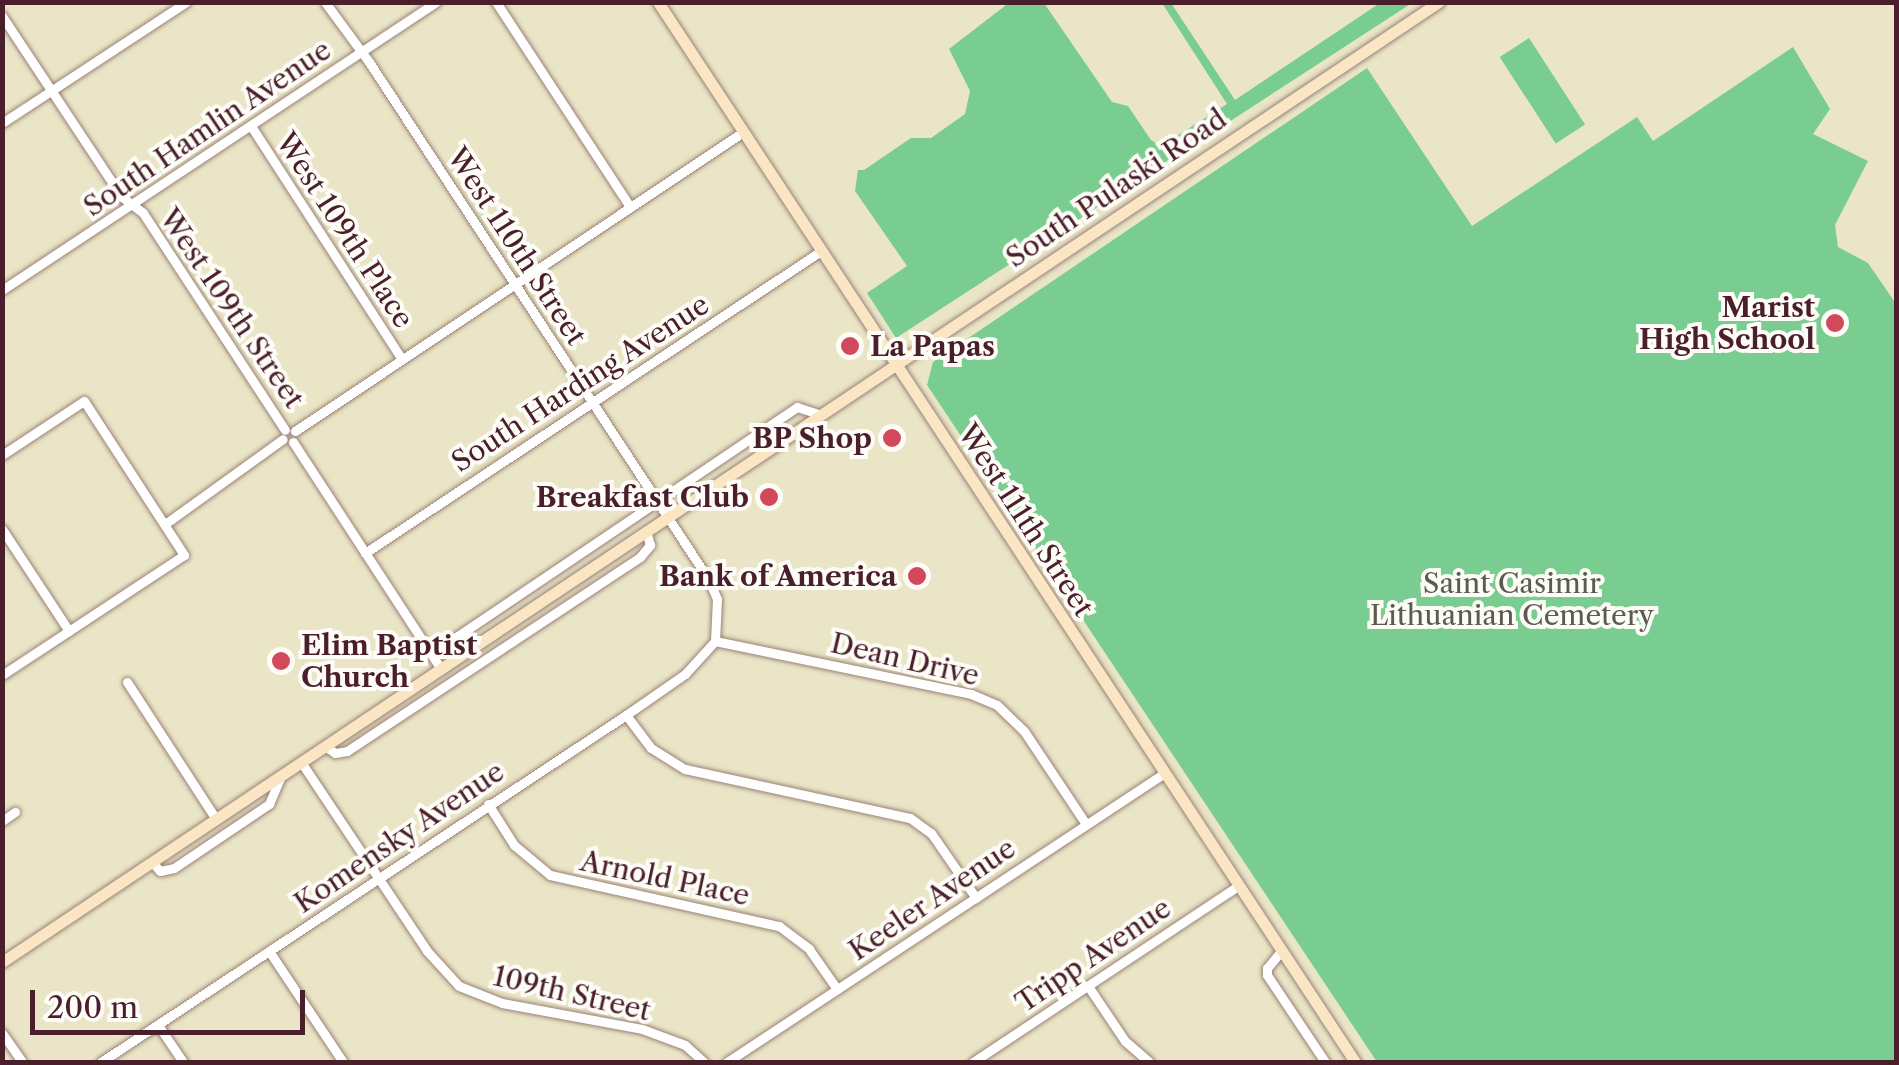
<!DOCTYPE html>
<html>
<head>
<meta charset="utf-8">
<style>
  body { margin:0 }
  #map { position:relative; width:1899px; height:1065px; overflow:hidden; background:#eae5c6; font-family:"Libre Caslon Text",serif }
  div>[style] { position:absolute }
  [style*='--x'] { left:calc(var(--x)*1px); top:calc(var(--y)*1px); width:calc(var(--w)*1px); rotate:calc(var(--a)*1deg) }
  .green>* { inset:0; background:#7acd90; transform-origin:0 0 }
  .roads { filter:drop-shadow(0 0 2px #9a8278) drop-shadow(0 0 2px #9a8278) }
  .street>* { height:9px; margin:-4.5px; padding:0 4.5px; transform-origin:4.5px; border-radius:4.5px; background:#fff }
  .secondary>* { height:11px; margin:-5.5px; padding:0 5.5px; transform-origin:5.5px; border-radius:5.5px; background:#fbe6c4 }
  .dots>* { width:28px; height:28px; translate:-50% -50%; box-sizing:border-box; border:5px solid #fdfcf7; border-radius:50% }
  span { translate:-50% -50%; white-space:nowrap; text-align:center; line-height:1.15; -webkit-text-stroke:8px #fdfcf7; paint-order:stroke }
  .street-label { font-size:28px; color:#4a1f2b }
  .poi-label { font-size:28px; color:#4a1f2b; font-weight:700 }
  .right { translate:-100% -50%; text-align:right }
  .left { translate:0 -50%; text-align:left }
  .park-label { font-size:28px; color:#5b5c4e }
  .frame { position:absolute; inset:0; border:5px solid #4a1f2b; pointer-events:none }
  .scale { position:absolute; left:30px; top:990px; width:275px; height:45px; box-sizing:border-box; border:5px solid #4a1f2b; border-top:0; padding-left:12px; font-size:30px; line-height:35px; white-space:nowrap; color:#4a1f2b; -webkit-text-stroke:8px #fdfcf7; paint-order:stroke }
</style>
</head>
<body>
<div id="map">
  <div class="green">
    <i style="clip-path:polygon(1010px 2px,1044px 3px,1112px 102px,1128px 106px,1151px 140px,1161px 146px,1227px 104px,1162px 3px,1171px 3px,1235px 100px,1380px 3px,1412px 3px,896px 338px,867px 293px,907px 266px,855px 191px,858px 170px,864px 170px,911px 138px,931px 138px,965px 114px,970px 91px,949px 49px)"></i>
    <i style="left:1529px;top:38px;width:103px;height:35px;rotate:57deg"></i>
    <i style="clip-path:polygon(1793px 47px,1830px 109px,1813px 134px,1868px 161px,1835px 225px,1838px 247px,1868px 263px,1896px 304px,1896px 1062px,1377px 1062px,927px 385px,933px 362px,1367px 68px,1472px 226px,1637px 117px,1653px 141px)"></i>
  </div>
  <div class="roads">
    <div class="street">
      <i style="--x:496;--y:2;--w:245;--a:56.8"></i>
      <i style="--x:2;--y:16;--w:217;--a:56.5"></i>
      <i style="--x:122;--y:197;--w:26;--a:37"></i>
      <i style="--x:143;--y:213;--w:259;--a:56.8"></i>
      <i style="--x:2;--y:123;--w:220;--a:-33.3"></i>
      <i style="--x:251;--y:126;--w:278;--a:57.1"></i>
      <i style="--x:2;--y:290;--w:521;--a:-33.57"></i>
      <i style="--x:295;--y:431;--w:539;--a:-33.72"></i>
      <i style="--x:293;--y:442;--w:271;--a:56.9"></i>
      <i style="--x:2;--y:455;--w:98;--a:-33.4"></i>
      <i style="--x:84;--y:401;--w:184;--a:57"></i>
      <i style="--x:184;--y:555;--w:218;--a:146.6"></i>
      <i style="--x:165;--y:524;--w:145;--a:-35.8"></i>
      <i style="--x:2;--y:529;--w:122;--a:56.7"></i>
      <i style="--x:365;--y:553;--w:547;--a:-33.52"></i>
      <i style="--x:715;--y:641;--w:261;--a:11.7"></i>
      <i style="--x:971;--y:694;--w:28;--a:23"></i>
      <i style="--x:997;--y:705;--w:37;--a:44"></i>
      <i style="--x:1024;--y:731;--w:112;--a:56.3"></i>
      <i style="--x:431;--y:654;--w:442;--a:-34"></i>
      <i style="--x:797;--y:407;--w:25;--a:18"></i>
      <i style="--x:127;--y:682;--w:163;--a:57"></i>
      <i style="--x:626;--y:715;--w:41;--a:52.9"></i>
      <i style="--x:651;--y:748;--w:40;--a:32"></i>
      <i style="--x:685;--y:769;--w:230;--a:12.3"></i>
      <i style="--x:910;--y:818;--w:26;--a:36"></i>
      <i style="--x:931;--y:833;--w:79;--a:55.3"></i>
      <i style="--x:325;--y:746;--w:12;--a:35"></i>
      <i style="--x:335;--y:753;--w:12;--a:-9"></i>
      <i style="--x:347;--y:751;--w:351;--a:-33.5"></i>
      <i style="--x:640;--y:557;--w:16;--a:-50"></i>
      <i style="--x:650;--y:545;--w:15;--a:-106"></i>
      <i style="--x:301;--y:762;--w:227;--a:56.3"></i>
      <i style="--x:427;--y:951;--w:47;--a:47.6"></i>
      <i style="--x:459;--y:986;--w:46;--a:21.6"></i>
      <i style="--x:502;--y:1003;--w:142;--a:10.5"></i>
      <i style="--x:642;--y:1029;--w:46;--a:20.4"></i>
      <i style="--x:685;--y:1045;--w:25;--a:42"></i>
      <i style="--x:488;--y:804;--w:49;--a:57.6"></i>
      <i style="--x:514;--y:845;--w:47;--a:39.8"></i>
      <i style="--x:550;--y:875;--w:235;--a:12.6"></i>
      <i style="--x:779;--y:926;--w:38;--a:37"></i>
      <i style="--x:809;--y:949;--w:49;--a:55"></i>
      <i style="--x:2;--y:821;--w:16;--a:-35"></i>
      <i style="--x:152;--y:862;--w:12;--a:48"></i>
      <i style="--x:160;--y:871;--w:14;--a:-12"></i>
      <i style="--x:174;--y:868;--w:115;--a:-34"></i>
      <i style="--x:269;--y:804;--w:30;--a:-67"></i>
      <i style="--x:269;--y:951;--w:133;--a:56.3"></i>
      <i style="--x:1281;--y:951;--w:22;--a:129"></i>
      <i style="--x:1267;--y:968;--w:7;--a:90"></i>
      <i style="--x:1267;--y:975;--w:105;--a:56.3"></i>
      <i style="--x:1088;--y:986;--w:66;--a:56.1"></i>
      <i style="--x:1125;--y:1041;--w:32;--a:41"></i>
      <i style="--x:158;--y:1025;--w:45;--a:56"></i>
      <i style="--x:2;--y:1033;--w:35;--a:55"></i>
      <i style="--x:101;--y:1062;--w:629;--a:-33.46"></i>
      <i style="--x:626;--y:715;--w:72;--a:-34.8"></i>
      <i style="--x:685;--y:674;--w:45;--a:-47.7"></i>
      <i style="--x:715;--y:641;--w:42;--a:-87.3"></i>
      <i style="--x:717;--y:599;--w:21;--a:-113"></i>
      <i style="--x:709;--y:580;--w:620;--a:-123.28"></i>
      <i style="--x:369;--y:62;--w:74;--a:-126.3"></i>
      <i style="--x:727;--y:1062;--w:523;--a:-33.45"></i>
      <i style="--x:973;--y:1062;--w:318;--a:-33.6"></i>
    </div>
    <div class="secondary">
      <i style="--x:658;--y:2;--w:1269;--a:56.67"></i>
      <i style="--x:2;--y:962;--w:1728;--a:-33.75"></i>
    </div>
  </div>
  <div class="dots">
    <i style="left:1835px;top:323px;background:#d1495b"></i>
    <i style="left:850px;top:346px;background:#d1495b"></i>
    <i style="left:892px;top:438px;background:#d1495b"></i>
    <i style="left:769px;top:497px;background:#d1495b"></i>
    <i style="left:917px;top:576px;background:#d1495b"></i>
    <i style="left:281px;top:661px;background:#d1495b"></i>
  </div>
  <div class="street-label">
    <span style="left:207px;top:128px;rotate:-34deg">South Hamlin Avenue</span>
    <span style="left:1116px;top:188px;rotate:-34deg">South Pulaski Road</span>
    <span style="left:345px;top:230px;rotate:57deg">West 109th Place</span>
    <span style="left:517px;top:246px;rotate:57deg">West 110th Street</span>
    <span style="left:232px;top:308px;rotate:56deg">West 109th Street</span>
    <span style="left:580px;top:383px;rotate:-33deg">South Harding Avenue</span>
    <span style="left:1026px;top:520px;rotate:57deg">West 111th Street</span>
    <span style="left:905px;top:659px;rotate:13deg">Dean Drive</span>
    <span style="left:399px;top:837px;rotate:-34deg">Komensky Avenue</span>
    <span style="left:665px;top:878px;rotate:12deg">Arnold Place</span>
    <span style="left:932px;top:899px;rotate:-34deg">Keeler Avenue</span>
    <span style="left:1093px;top:955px;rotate:-34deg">Tripp Avenue</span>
    <span style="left:572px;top:993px;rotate:13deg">109th Street</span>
  </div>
  <div class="poi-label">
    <span class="right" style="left:1815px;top:323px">Marist<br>High School</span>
    <span class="left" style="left:870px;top:346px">La Papas</span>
    <span class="right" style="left:872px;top:438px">BP Shop</span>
    <span class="right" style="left:749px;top:497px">Breakfast Club</span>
    <span class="right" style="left:897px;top:576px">Bank of America</span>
    <span class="left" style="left:301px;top:661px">Elim Baptist<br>Church</span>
  </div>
  <div class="park-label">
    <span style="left:1512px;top:599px">Saint Casimir<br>Lithuanian Cemetery</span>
  </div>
  <div class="frame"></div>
  <div class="scale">200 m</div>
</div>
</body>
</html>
